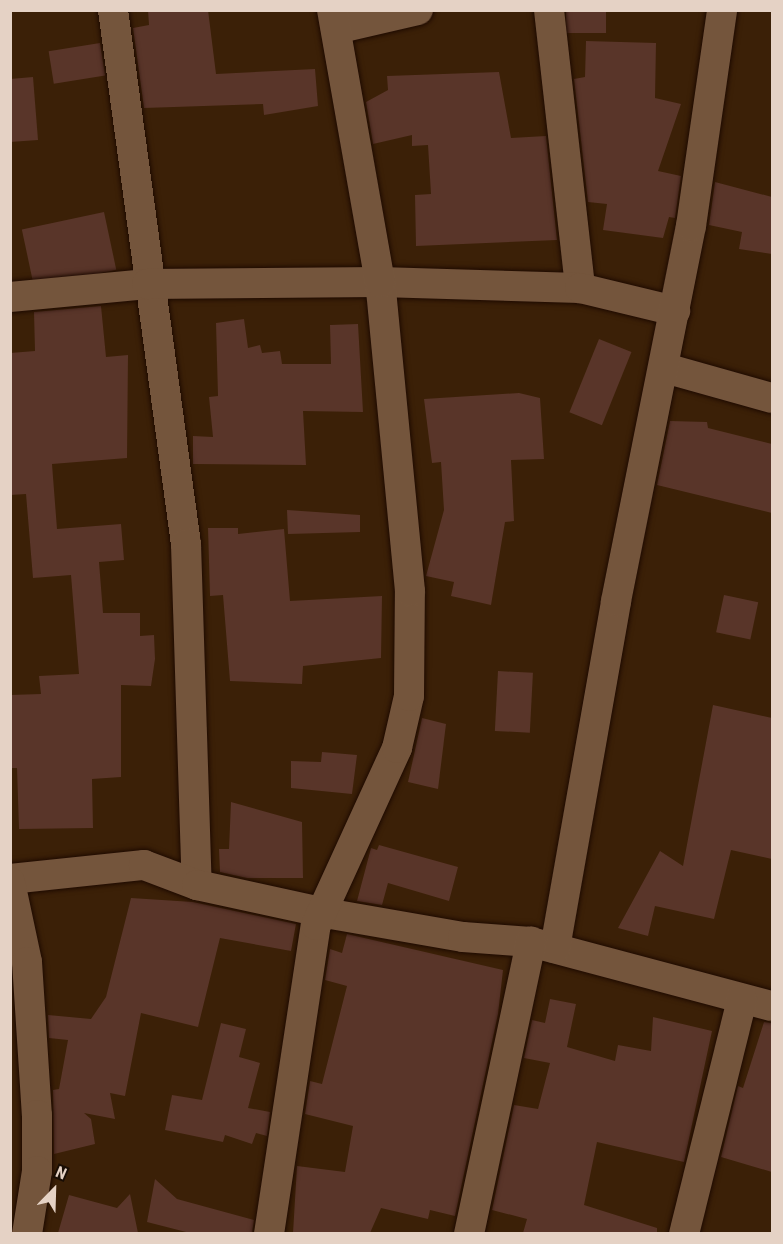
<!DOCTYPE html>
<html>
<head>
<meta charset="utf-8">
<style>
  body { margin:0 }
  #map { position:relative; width:783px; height:1244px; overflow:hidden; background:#3b2007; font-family:"Roboto Condensed",sans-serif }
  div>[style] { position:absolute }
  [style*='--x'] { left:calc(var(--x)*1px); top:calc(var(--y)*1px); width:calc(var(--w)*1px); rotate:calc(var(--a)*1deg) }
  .building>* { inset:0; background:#593529; transform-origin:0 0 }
  .roads { filter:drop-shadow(0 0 2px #1e0a00) drop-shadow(0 0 2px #1e0a00) }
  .minor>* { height:30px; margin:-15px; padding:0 15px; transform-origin:15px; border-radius:15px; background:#74553c }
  span { translate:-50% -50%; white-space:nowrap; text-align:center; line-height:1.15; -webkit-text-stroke:4.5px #190d04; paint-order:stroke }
  .frame { position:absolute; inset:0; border:12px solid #e5d2c5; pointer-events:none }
  .north { position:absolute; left:24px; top:1160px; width:60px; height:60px; -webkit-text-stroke:4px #190d04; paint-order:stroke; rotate:23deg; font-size:16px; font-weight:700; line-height:24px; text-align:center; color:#e5d2c5 }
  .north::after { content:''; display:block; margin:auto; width:21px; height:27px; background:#e5d2c5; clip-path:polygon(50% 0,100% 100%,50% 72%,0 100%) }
</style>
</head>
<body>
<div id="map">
  <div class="building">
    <i style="clip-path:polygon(148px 10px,208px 10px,216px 74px,315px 69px,318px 106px,264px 115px,263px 104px,144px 108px,133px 28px,149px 25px)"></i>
    <i style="left:566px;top:10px;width:40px;height:23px"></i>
    <i style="clip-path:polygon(586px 41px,656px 43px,655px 98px,681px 104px,658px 171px,681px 176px,675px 218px,669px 217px,663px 238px,603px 230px,607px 204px,588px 202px,574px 79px,585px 77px)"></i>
    <i style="left:100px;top:43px;width:33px;height:52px;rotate:81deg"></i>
    <i style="clip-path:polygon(499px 72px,511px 138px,546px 136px,557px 240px,416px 246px,415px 195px,431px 194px,428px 145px,412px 146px,412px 135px,373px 144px,366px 102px,388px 90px,387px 76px)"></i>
    <i style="clip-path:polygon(33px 77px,38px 140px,10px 142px,10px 79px)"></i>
    <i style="clip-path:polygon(715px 182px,772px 197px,772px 254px,739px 249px,742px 232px,709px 225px)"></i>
    <i style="left:104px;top:212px;width:59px;height:84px;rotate:78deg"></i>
    <i style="clip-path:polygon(101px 306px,106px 357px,128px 355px,127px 458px,52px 464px,57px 529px,121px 524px,124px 560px,99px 562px,103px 613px,140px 613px,140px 636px,154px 635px,155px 659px,151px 686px,121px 685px,121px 777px,92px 779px,93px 828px,19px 829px,17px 768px,10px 768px,10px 695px,41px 694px,39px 676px,79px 674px,71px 575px,33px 578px,26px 494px,10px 495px,10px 353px,35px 351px,34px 312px)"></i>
    <i style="clip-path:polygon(244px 319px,248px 348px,260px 345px,262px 353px,280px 351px,282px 364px,331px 364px,330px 325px,358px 324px,363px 412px,303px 411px,306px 465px,193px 464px,193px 436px,213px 437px,209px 397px,218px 396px,216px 323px)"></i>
    <i style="left:599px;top:339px;width:35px;height:79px;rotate:22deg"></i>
    <i style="clip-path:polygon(519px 393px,540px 398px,544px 459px,511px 460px,514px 521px,505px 522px,491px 605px,451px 596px,454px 582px,426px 576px,444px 510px,441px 462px,432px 463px,424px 399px)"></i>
    <i style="clip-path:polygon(670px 421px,707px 422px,708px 428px,772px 444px,772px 513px,657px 485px)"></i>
    <i style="clip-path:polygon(287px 510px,360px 515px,360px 532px,288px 534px)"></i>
    <i style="clip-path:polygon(208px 528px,238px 528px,238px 534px,284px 529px,290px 601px,382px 596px,381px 658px,303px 666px,302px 684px,230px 681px,223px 595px,210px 596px)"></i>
    <i style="left:724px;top:595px;width:35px;height:38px;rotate:12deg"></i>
    <i style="left:498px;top:671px;width:35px;height:60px;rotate:3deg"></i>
    <i style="clip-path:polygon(713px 705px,772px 718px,772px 859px,731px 850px,714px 919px,655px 906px,648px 936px,618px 928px,660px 851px,683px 866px)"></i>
    <i style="clip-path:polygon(422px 718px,446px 724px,438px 789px,408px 782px)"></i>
    <i style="clip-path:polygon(322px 752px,357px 755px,352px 794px,291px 788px,291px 761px,321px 762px)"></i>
    <i style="clip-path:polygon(231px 802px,302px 822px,303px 878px,247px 878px,220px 872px,219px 849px,229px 849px)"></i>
    <i style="clip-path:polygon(379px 845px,458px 867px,449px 901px,388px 883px,382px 905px,357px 901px,371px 848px,377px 850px)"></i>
    <i style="clip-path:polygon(131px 898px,193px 902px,296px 924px,291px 951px,220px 938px,198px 1027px,141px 1013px,125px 1096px,110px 1093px,115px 1119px,84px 1113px,91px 1119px,95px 1144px,54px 1154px,53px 1090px,59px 1089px,68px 1040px,49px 1038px,48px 1015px,91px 1019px,106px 997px)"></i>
    <i style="clip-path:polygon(347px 934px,503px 970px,498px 1014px,455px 1216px,430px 1210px,428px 1219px,381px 1208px,370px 1233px,293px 1233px,297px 1166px,345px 1172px,353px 1126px,305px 1114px,310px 1081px,322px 1084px,347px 986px,325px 980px,330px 949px,342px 953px)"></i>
    <i style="clip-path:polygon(550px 999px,576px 1004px,567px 1047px,615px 1061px,618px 1045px,651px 1051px,653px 1017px,712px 1031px,684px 1162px,597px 1142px,584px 1205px,657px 1228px,657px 1233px,523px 1233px,527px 1219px,492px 1210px,514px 1105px,538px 1109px,550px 1063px,524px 1058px,532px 1020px,545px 1023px)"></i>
    <i style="clip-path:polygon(764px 1022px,772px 1023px,772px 1172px,721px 1157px,738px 1086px,743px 1088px)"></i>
    <i style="clip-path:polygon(221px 1023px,246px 1029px,239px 1057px,260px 1063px,248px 1108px,270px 1112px,267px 1136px,256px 1133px,252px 1144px,225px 1135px,223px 1142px,165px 1130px,172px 1095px,202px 1100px)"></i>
    <i style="clip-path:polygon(155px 1179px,177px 1199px,254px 1220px,252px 1233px,190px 1233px,147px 1222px)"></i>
    <i style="clip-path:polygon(130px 1194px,138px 1233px,58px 1233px,69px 1195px,117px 1208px)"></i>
  </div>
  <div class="roads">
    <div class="minor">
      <i style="--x:113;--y:10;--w:539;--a:82.22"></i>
      <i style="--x:186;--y:544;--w:341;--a:88.2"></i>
      <i style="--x:549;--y:10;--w:280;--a:83.6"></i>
      <i style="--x:336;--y:29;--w:84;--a:-13"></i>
      <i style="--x:10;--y:297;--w:138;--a:-5.4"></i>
      <i style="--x:147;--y:284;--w:233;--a:-0.5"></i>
      <i style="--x:380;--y:282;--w:200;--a:1.7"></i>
      <i style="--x:580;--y:288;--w:98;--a:13.6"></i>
      <i style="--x:665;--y:368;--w:111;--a:15.7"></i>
      <i style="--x:10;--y:879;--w:135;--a:-6"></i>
      <i style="--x:144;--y:865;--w:57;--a:20.7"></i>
      <i style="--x:197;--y:885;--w:131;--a:12.3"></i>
      <i style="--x:325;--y:913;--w:140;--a:9.9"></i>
      <i style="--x:463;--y:937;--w:68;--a:4.2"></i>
      <i style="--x:531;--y:942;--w:249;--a:14.9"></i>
      <i style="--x:10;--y:882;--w:82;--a:78"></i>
      <i style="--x:27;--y:962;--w:153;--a:86.3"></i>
      <i style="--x:37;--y:1115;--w:56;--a:90"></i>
      <i style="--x:37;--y:1171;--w:64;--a:99"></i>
      <i style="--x:555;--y:948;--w:352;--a:-80"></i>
      <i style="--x:616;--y:601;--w:382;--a:-78.7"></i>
      <i style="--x:691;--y:226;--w:218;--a:-81.8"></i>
      <i style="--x:269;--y:1234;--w:313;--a:-81.4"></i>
      <i style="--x:316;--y:925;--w:195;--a:-65.4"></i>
      <i style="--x:397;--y:748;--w:53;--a:-77"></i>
      <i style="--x:409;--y:696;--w:105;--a:-89.5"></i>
      <i style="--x:410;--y:591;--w:310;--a:-95.5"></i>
      <i style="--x:380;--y:282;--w:276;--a:-100"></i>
      <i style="--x:469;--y:1234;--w:299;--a:-78"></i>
      <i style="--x:684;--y:1234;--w:242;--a:-76.1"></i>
    </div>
  </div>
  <div class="frame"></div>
  <div class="north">N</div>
</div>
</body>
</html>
